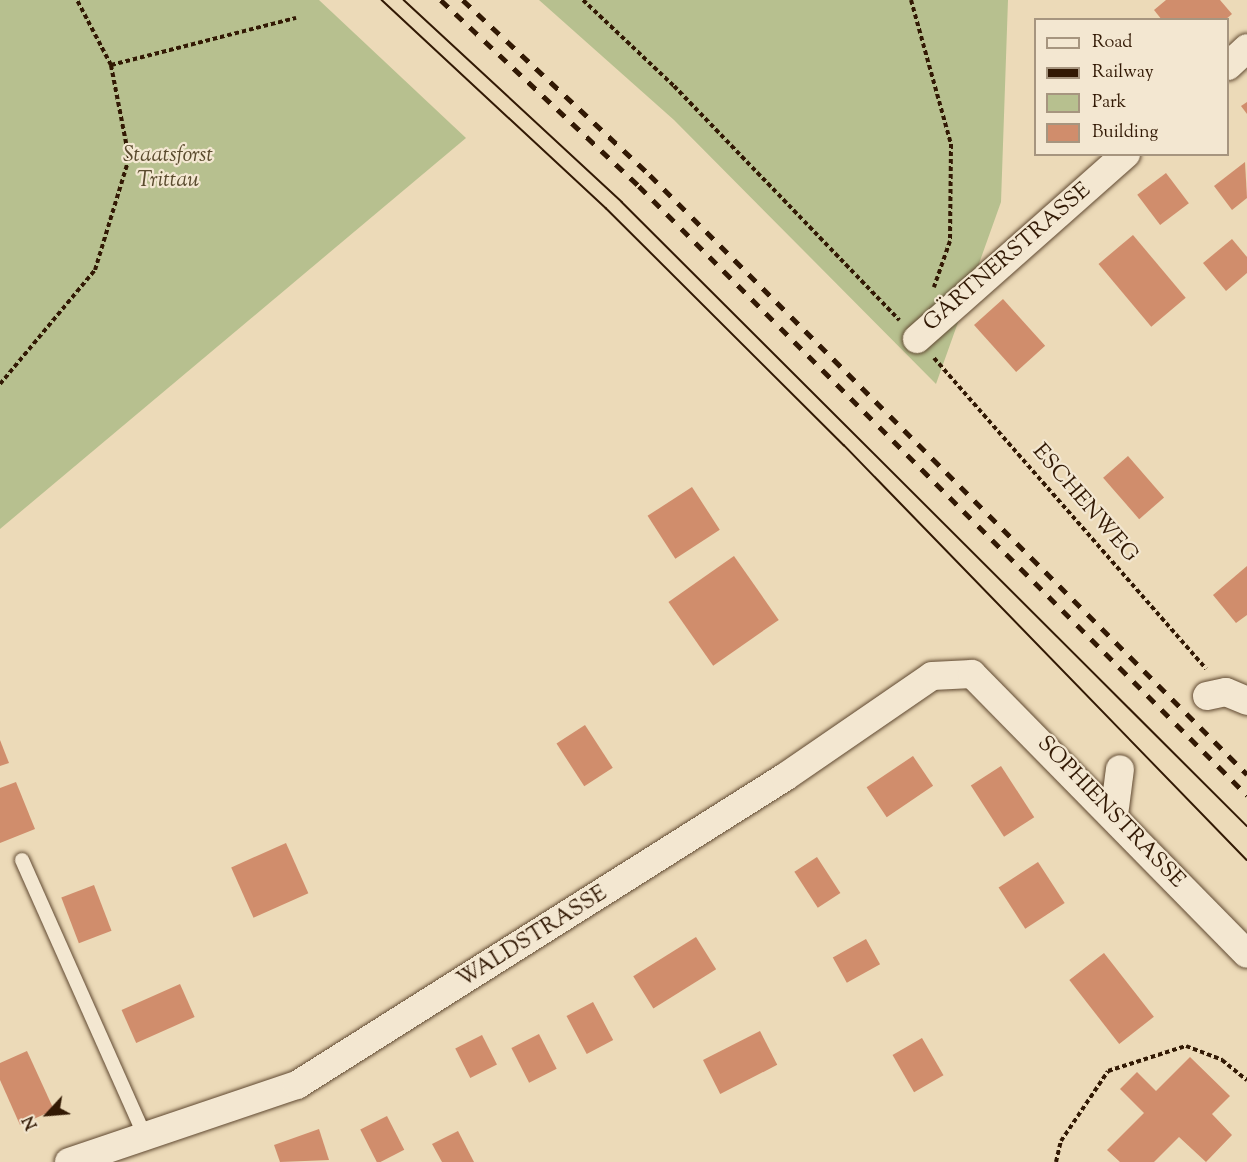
<!DOCTYPE html>
<html>
<head>
<meta charset="utf-8">
<style>
  body { margin:0 }
  #map { position:relative; width:1247px; height:1162px; overflow:hidden; background:#ecdab8; font-family:"Sorts Mill Goudy",serif }
  div>[style] { position:absolute }
  [style*='--x'] { left:calc(var(--x)*1px); top:calc(var(--y)*1px); width:calc(var(--w)*1px); rotate:calc(var(--a)*1deg) }
  .green>* { inset:0; background:#b7c08f }
  .building>* { inset:0; background:#d08d6c; transform-origin:0 0 }
  .path>* { height:4px; margin-top:-2px; transform-origin:0; background:repeating-linear-gradient(90deg,#321904 0 4.5px,transparent 0 7.5px) }
  .roads { filter:drop-shadow(0 0 2px #604931) drop-shadow(0 0 2px #604931) }
  .lane>* { height:14px; margin:-7px; padding:0 7px; transform-origin:7px; border-radius:7px; background:#f3e7d1 }
  .street>* { height:28px; margin:-14px; padding:0 14px; transform-origin:14px; border-radius:14px; background:#f3e7d1 }
  .tram>* { height:1.5px; margin:-0.75px; padding:0 0.75px; transform-origin:0.75px; border-radius:0.75px; background:#321904 }
  .rail>* { height:4.5px; margin-top:-2.25px; transform-origin:0; background:repeating-linear-gradient(90deg,#321904 0 10px,transparent 0 20px) }
  span { translate:-50% -50%; white-space:nowrap; text-align:center; line-height:1.15; -webkit-text-stroke:4.5px #f3e7d1; paint-order:stroke }
  .park-label { font-size:22px; color:#5a4b2e; font-style:italic }
  .street-label { font-size:22px; color:#321904 }
  .legend { position:absolute; left:1034px; top:18px; width:195px; height:138px; box-sizing:border-box; background:#f3e7d1; border:2px solid #a6957f; margin:0; padding:8px 10px; list-style:none; font-size:18px; color:#321904 }
  .legend li { display:flex; align-items:center; gap:12px; height:30px }
  .legend b { width:30px; border:2px solid #a6957f }
  .north { position:absolute; left:18px; top:1084px; width:60px; height:60px; -webkit-text-stroke:4px #f3e7d1; paint-order:stroke; rotate:244deg; font-size:16px; font-weight:700; line-height:24px; text-align:center; color:#321904 }
  .north::after { content:''; display:block; margin:auto; width:21px; height:27px; background:#321904; clip-path:polygon(50% 0,100% 100%,50% 72%,0 100%) }
</style>
</head>
<body>
<div id="map">
  <div class="green">
    <i style="clip-path:polygon(0 0,319px 0,466px 138px,0 529px)"></i>
    <i style="clip-path:polygon(539px 0,1008px 0,1001px 202px,936px 384px,674px 120px)"></i>
  </div>
  <div class="building">
    <i style="clip-path:polygon(1166px 0,1220px 0,1232px 14px,1225px 20px,1162px 20px,1154px 10px)"></i>
    <i style="clip-path:polygon(1247px 102px,1247px 114px,1241px 106px)"></i>
    <i style="clip-path:polygon(1245px 162px,1247px 198px,1232px 210px,1214px 186px)"></i>
    <i style="left:1166px;top:173px;width:38px;height:36px;rotate:53deg"></i>
    <i style="left:1133px;top:235px;width:82px;height:45px;rotate:50deg"></i>
    <i style="clip-path:polygon(1232px 239px,1247px 257px,1247px 273px,1226px 291px,1203px 263px)"></i>
    <i style="left:1003px;top:299px;width:63px;height:39px;rotate:48deg"></i>
    <i style="left:1128px;top:456px;width:55px;height:33px;rotate:49deg"></i>
    <i style="left:692px;top:487px;width:51px;height:53px;rotate:57deg"></i>
    <i style="left:734px;top:556px;width:78px;height:80px;rotate:55deg"></i>
    <i style="clip-path:polygon(1247px 566px,1247px 615px,1236px 623px,1213px 595px)"></i>
    <i style="left:585px;top:725px;width:51px;height:34px;rotate:57deg"></i>
    <i style="clip-path:polygon(0 740px,9px 763px,0 766px)"></i>
    <i style="left:913px;top:756px;width:36px;height:56px;rotate:56deg"></i>
    <i style="left:1001px;top:766px;width:61px;height:36px;rotate:57deg"></i>
    <i style="clip-path:polygon(16px 782px,35px 829px,0 843px,0 788px)"></i>
    <i style="left:286px;top:843px;width:55px;height:60px;rotate:66deg"></i>
    <i style="left:817px;top:857px;width:43px;height:27px;rotate:57deg"></i>
    <i style="left:1038px;top:862px;width:49px;height:47px;rotate:57deg"></i>
    <i style="left:94px;top:885px;width:49px;height:35px;rotate:69deg"></i>
    <i style="left:696px;top:937px;width:38px;height:74px;rotate:58deg"></i>
    <i style="left:866px;top:939px;width:29px;height:38px;rotate:61deg"></i>
    <i style="left:1104px;top:953px;width:81px;height:44px;rotate:52deg"></i>
    <i style="left:180px;top:984px;width:36px;height:64px;rotate:66deg"></i>
    <i style="left:593px;top:1002px;width:43px;height:30px;rotate:62deg"></i>
    <i style="left:760px;top:1031px;width:38px;height:64px;rotate:63deg"></i>
    <i style="left:539px;top:1034px;width:39px;height:31px;rotate:63deg"></i>
    <i style="left:482px;top:1035px;width:33px;height:30px;rotate:63deg"></i>
    <i style="left:922px;top:1038px;width:43px;height:34px;rotate:60deg"></i>
    <i style="clip-path:polygon(27px 1051px,54px 1110px,20px 1125px,0 1080px,0 1063px)"></i>
    <i style="clip-path:polygon(1190px 1057px,1230px 1096px,1212px 1114px,1232px 1135px,1206px 1162px,1179px 1137px,1154px 1162px,1120px 1162px,1107px 1150px,1144px 1113px,1120px 1089px,1137px 1072px,1156px 1091px)"></i>
    <i style="left:387px;top:1116px;width:38px;height:30px;rotate:63deg"></i>
    <i style="clip-path:polygon(319px 1129px,329px 1160px,280px 1162px,274px 1145px)"></i>
    <i style="clip-path:polygon(458px 1131px,474px 1162px,442px 1162px,432px 1144px)"></i>
  </div>
  <div class="path">
    <i style="--x:583;--y:0;--w:125;--a:43.4"></i>
    <i style="--x:674;--y:86;--w:325;--a:46.1"></i>
    <i style="--x:911;--y:0;--w:149;--a:74.5"></i>
    <i style="--x:951;--y:144;--w:97;--a:90.6"></i>
    <i style="--x:950;--y:241;--w:49;--a:109.2"></i>
    <i style="--x:111;--y:65;--w:191;--a:-14.3"></i>
    <i style="--x:934;--y:358;--w:413;--a:48.8"></i>
    <i style="--x:0;--y:384;--w:148;--a:-50.2"></i>
    <i style="--x:95;--y:270;--w:117;--a:-73.1"></i>
    <i style="--x:129;--y:158;--w:95;--a:-101"></i>
    <i style="--x:111;--y:65;--w:73;--a:-117.6"></i>
    <i style="--x:1056;--y:1162;--w:22;--a:-77"></i>
    <i style="--x:1061;--y:1141;--w:84;--a:-56.1"></i>
    <i style="--x:1108;--y:1071;--w:82;--a:-17.8"></i>
    <i style="--x:1186;--y:1046;--w:39;--a:21"></i>
    <i style="--x:1222;--y:1060;--w:32;--a:39"></i>
  </div>
  <div class="roads">
    <div class="lane">
      <i style="--x:22;--y:860;--w:302;--a:66"></i>
    </div>
    <div class="street">
      <i style="--x:1228;--y:66;--w:26;--a:-43"></i>
      <i style="--x:917;--y:339;--w:279;--a:-41.5"></i>
      <i style="--x:1207;--y:696;--w:19;--a:-12"></i>
      <i style="--x:1226;--y:692;--w:23;--a:23"></i>
      <i style="--x:1114;--y:815;--w:46;--a:-82.6"></i>
      <i style="--x:69;--y:1162;--w:241;--a:-18.7"></i>
      <i style="--x:297;--y:1085;--w:577;--a:-32.26"></i>
      <i style="--x:785;--y:777;--w:178;--a:-34.5"></i>
      <i style="--x:932;--y:676;--w:40;--a:-2.9"></i>
      <i style="--x:972;--y:674;--w:392;--a:45.5"></i>
    </div>
  </div>
  <div class="tram">
    <i style="--x:382;--y:0;--w:306;--a:42.9"></i>
    <i style="--x:606;--y:208;--w:336;--a:44.9"></i>
    <i style="--x:844;--y:445;--w:578;--a:45.84"></i>
    <i style="--x:404;--y:0;--w:297;--a:42.8"></i>
    <i style="--x:622;--y:202;--w:883;--a:44.95"></i>
  </div>
  <div class="rail">
    <i style="--x:441;--y:0;--w:272;--a:43.2"></i>
    <i style="--x:639;--y:186;--w:861;--a:45.05"></i>
    <i style="--x:463;--y:0;--w:256;--a:43.1"></i>
    <i style="--x:650;--y:175;--w:846;--a:45.1"></i>
  </div>
  <div class="park-label">
    <span style="left:168px;top:169px">Staatsforst<br>Trittau</span>
  </div>
  <div class="street-label">
    <span style="left:1008px;top:258px;rotate:-41deg">GÄRTNERSTRASSE</span>
    <span style="left:1084px;top:504px;rotate:49deg">ESCHENWEG</span>
    <span style="left:1110px;top:813px;rotate:46deg">SOPHIENSTRASSE</span>
    <span style="left:533px;top:938px;rotate:-32deg">WALDSTRASSE</span>
  </div>
  <ul class="legend">
  <li><b style="height:8px;background:#f3e7d1"></b>Road</li>
  <li><b style="height:8px;background:#321904"></b>Railway</li>
  <li><b style="height:16px;background:#b7c08f"></b>Park</li>
  <li><b style="height:16px;background:#d08d6c"></b>Building</li>
  </ul>
  <div class="north">N</div>
</div>
</body>
</html>
